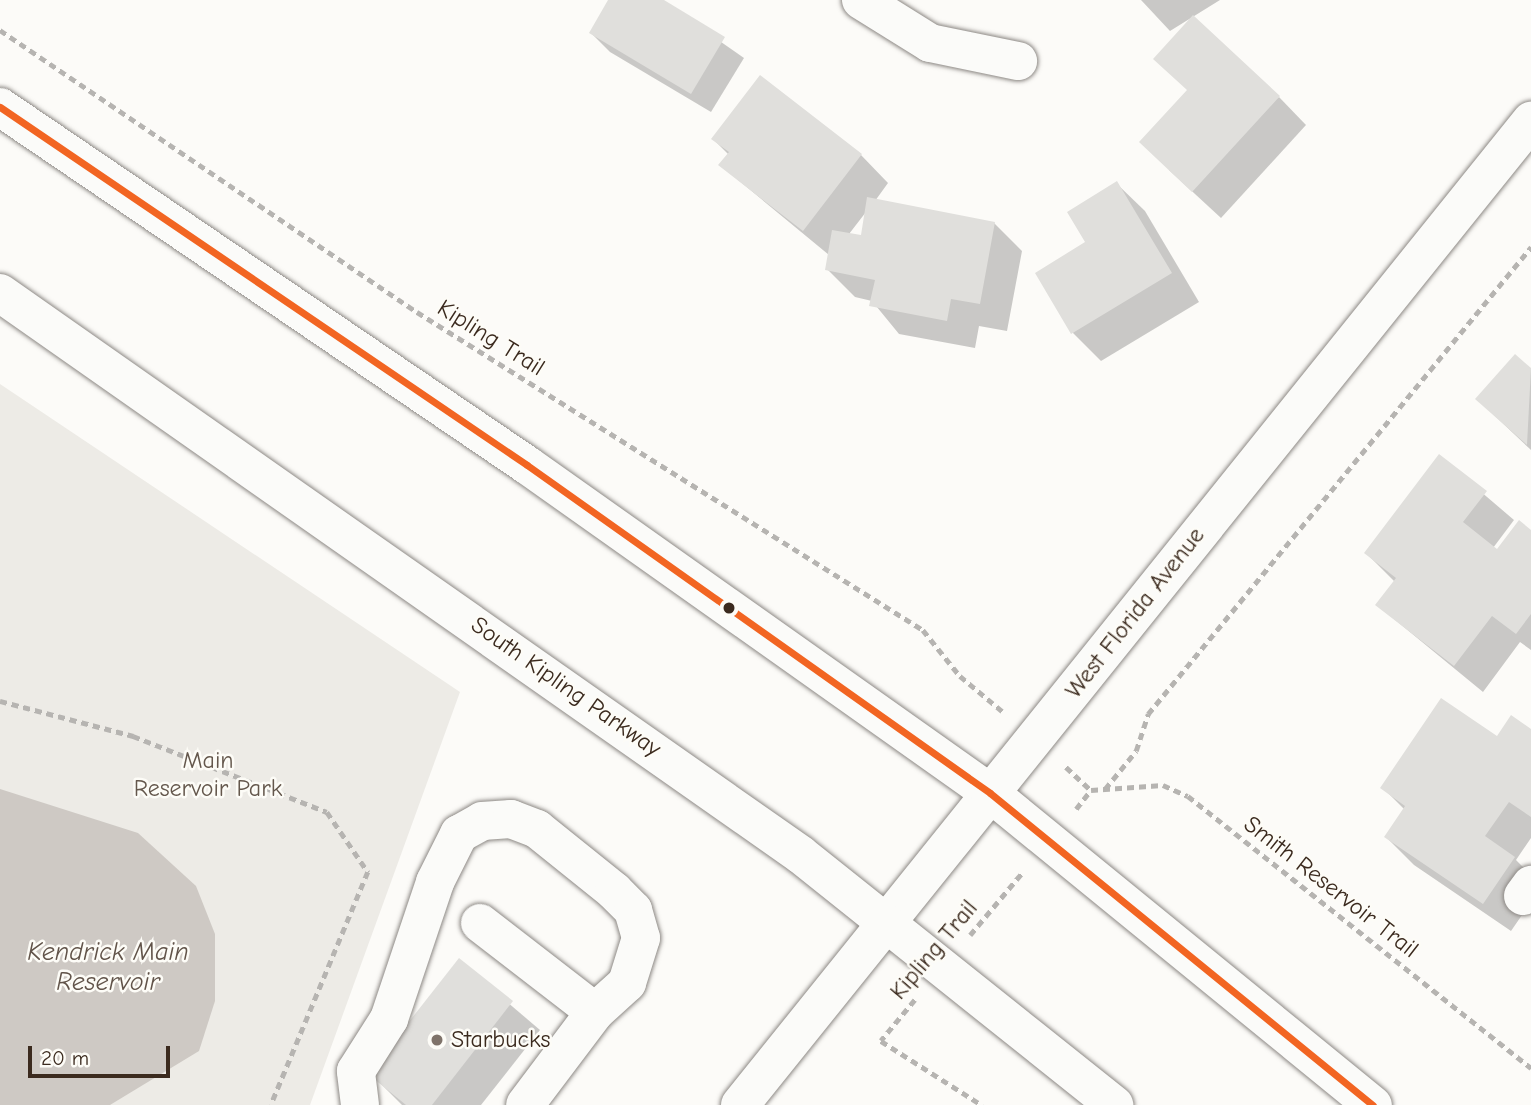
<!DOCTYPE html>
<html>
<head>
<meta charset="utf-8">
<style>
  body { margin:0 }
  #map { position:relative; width:1531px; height:1105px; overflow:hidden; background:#fcfbf8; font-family:"Comic Neue",sans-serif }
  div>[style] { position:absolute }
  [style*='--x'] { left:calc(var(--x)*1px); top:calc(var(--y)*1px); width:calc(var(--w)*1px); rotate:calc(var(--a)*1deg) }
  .green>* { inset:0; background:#edebe6 }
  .water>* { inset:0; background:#cec9c4 }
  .shadow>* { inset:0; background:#0003 }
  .building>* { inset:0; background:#e0dfdc }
  .path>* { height:4.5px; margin-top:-2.25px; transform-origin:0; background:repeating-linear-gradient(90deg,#b6b4b1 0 7px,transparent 0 12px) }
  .roads { filter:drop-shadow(0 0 2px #8d8985) drop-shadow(0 0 2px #8d8985) }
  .minor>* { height:38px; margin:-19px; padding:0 19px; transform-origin:19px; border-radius:19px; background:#fbfbf9 }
  .major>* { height:38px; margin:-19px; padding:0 19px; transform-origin:19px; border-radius:19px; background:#fbfbf9 }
  .bus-1>* { height:7px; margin:-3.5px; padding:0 3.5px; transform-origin:3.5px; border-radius:3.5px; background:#f26522 }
  .dots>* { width:19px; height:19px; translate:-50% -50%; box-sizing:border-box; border:4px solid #fdfcf7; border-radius:50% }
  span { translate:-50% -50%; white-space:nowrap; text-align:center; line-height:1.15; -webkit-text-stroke:5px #fdfcf7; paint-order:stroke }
  .street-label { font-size:24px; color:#3b2a1e }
  .park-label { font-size:24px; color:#64574c }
  .poi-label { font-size:24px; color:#3b2a1e }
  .left { translate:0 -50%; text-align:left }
  .water-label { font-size:26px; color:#615349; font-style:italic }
  .scale { position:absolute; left:28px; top:1046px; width:142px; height:32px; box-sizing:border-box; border:4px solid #3b2a1e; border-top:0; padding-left:9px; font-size:21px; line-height:24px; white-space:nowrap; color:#3b2a1e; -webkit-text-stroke:5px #fdfcf7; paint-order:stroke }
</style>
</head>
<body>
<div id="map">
  <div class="green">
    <i style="clip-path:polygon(0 384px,460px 692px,310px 1105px,0 1105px)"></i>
  </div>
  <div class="water">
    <i style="clip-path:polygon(0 789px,138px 833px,196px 886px,215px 934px,215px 1001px,199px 1051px,110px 1105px,0 1105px)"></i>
  </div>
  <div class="shadow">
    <i style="clip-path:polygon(610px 0,661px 0,744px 58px,711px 112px,610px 52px,591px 33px)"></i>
    <i style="clip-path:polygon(1141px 0,1220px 0,1170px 31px)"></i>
    <i style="clip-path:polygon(1279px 97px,1306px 125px,1221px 218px,1169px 170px)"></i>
    <i style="clip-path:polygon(evenodd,713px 139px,861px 155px,888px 183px,875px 201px,994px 223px,1022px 251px,1007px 331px,979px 326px,975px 348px,899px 334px,872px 301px,855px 297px,827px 269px,829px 255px,720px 165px,729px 155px,713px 139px,866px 212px,862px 237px,849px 234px,866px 212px)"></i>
    <i style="clip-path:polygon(1117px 184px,1145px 211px,1199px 302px,1101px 361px,1073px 333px,1088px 243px)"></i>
    <i style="clip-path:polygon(1515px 356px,1531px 370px,1531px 450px,1477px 399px)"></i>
    <i style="clip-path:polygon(1439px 456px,1514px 520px,1493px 548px,1498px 551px,1531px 532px,1531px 650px,1520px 642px,1483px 692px,1377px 605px,1395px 582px,1366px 553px)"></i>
    <i style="clip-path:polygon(1531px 731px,1531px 838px,1516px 860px,1531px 875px,1531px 902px,1511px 931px,1414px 865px,1386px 837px,1405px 810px,1383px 788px,1497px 738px)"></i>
    <i style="clip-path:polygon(459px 961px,540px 1030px,481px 1105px,402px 1105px,371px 1074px)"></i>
  </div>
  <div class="building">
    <i style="clip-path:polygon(608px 0,664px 0,725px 37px,691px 94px,589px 33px)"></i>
    <i style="clip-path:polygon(1193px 15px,1280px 96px,1192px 192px,1139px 142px,1187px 90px,1153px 59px)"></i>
    <i style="clip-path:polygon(760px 75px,862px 154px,803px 231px,718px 165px,729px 152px,711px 139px)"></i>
    <i style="clip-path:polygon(1117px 181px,1172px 273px,1071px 334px,1035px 273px,1085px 242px,1067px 212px)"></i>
    <i style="clip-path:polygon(867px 197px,995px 222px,980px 304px,951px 299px,947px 321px,869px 306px,875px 280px,825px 270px,832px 230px,861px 235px)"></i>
    <i style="clip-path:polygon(1515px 354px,1531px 368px,1527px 445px,1475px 399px)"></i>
    <i style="clip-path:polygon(1439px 454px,1487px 491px,1463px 522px,1497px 549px,1519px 520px,1531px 530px,1531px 614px,1516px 634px,1492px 616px,1454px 666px,1375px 605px,1396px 578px,1364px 553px)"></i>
    <i style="clip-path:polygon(1441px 698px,1497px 736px,1511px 715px,1531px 729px,1531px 817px,1509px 802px,1485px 836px,1515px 857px,1483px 904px,1384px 837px,1405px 806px,1380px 788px)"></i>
    <i style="clip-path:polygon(459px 958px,513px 1001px,432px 1105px,406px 1105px,368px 1074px)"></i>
  </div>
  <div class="path">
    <i style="--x:0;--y:30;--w:503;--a:34.07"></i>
    <i style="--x:417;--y:312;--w:598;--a:32.15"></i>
    <i style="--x:923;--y:630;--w:59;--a:51.2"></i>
    <i style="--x:960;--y:676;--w:55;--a:39.8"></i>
    <i style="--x:0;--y:701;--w:138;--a:14.7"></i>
    <i style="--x:133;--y:736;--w:208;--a:21.4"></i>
    <i style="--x:327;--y:812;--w:73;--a:55.7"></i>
    <i style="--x:368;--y:872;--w:252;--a:112.6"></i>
    <i style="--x:1066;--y:767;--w:34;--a:43"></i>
    <i style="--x:1105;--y:789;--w:49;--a:-50.8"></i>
    <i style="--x:1136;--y:751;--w:39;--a:-72"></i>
    <i style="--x:1148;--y:714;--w:604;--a:-50.64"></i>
    <i style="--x:1091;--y:790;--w:72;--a:-4"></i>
    <i style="--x:1163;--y:785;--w:27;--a:24"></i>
    <i style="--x:1188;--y:796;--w:438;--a:38.4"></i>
    <i style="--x:1076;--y:809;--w:24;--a:-52"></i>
    <i style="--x:970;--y:935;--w:80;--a:-50.1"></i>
    <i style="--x:915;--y:1000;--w:53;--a:129.7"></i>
    <i style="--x:881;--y:1041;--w:120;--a:32.4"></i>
  </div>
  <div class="roads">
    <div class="minor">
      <i style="--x:861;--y:0;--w:81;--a:31.9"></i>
      <i style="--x:930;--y:43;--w:90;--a:11.6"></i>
      <i style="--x:1523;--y:896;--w:14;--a:-54"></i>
      <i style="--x:480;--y:923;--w:145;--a:37.7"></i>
      <i style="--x:360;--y:1105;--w:34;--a:-97"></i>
      <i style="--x:356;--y:1071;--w:62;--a:-57.6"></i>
      <i style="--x:389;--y:1019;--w:145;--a:-71.4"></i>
      <i style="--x:435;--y:882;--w:54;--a:-63.4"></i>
      <i style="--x:459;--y:834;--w:26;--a:-29"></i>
      <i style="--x:482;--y:821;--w:29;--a:-4"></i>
      <i style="--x:511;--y:819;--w:28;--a:21"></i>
      <i style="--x:537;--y:829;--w:99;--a:38.8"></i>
      <i style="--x:614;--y:891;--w:27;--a:45"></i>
      <i style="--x:633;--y:910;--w:29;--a:74"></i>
      <i style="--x:641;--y:938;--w:47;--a:107.3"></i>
      <i style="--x:627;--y:983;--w:43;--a:137.8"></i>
      <i style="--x:595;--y:1012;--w:116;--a:127"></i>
      <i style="--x:740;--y:1105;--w:1263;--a:-51.21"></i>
    </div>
    <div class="major">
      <i style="--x:0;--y:107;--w:637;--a:34.19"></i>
      <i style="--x:527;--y:465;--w:567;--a:35.31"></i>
      <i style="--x:990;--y:793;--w:494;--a:39.2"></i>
      <i style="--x:0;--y:293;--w:978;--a:35.05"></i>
      <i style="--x:801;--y:855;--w:401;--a:38.6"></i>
    </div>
  </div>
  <div class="bus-1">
    <i style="--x:0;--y:107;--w:637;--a:34.19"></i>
    <i style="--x:527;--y:465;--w:567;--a:35.31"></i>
    <i style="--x:990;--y:793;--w:494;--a:39.2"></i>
  </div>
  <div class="dots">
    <i style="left:729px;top:608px;background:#3b2a1e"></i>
    <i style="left:437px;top:1040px;background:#7f736a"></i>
  </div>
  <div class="street-label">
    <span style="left:491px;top:338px;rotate:32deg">Kipling Trail</span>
    <span style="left:1135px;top:613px;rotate:-52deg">West Florida Avenue</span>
    <span style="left:566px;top:687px;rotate:35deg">South Kipling Parkway</span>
    <span style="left:1331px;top:887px;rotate:38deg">Smith Reservoir Trail</span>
    <span style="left:934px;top:950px;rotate:-50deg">Kipling Trail</span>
  </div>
  <div class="park-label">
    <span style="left:208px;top:775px">Main<br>Reservoir Park</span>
  </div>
  <div class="poi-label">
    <span class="left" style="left:451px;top:1040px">Starbucks</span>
  </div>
  <div class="water-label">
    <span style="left:108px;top:968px">Kendrick Main<br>Reservoir</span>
  </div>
  <div class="scale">20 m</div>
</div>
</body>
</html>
